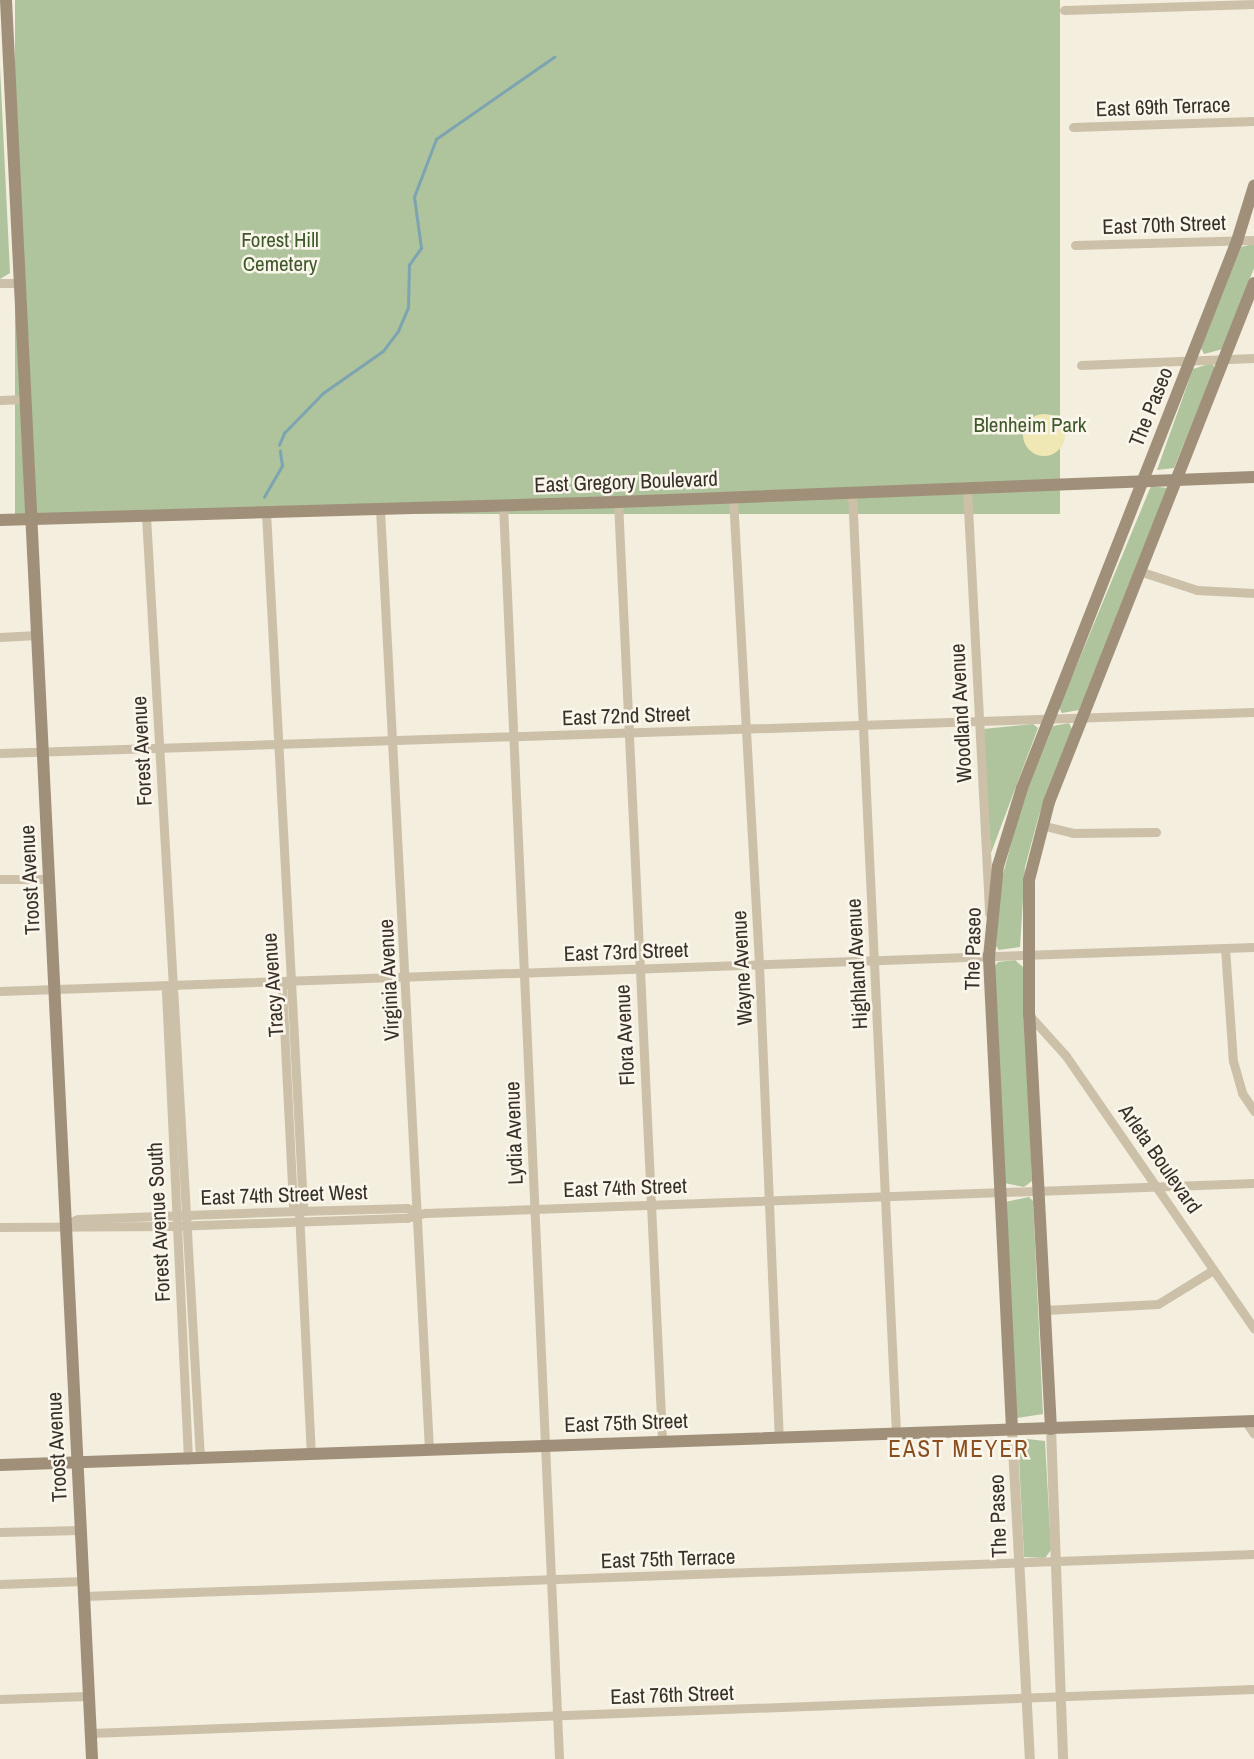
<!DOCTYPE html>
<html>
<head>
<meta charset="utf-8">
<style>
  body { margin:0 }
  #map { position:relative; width:1254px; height:1759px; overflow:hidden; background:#f3eede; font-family:"Archivo Narrow",sans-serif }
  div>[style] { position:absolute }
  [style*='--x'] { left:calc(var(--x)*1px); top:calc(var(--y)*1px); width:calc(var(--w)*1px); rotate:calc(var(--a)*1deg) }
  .green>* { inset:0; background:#afc39d; transform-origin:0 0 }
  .sand>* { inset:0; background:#efe7b4 }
  .round { border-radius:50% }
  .stream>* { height:2.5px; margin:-1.25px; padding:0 1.25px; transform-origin:1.25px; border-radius:1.25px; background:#7ca4b1 }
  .minor>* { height:9px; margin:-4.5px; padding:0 4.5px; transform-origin:4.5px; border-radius:4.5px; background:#ccc0a9 }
  .tertiary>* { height:10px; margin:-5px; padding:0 5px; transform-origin:5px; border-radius:5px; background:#ccc0a9 }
  .secondary>* { height:12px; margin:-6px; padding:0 6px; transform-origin:6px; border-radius:6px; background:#a0907a }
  span { translate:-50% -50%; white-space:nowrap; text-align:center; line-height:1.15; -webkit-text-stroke:5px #faf6eb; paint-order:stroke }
  .street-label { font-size:21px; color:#393129 }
  .park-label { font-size:21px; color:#3f582c }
  .neighbourhood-label { font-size:23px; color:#8a4f20; letter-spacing:2px }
</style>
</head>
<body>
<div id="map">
  <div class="green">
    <i style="left:15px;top:0;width:1045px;height:514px"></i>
    <i style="clip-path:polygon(0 67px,10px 273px,0 279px)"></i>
    <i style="clip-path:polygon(1254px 244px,1254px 268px,1223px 349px,1204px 354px,1201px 348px,1241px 247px)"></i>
    <i style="clip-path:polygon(1212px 363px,1215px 368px,1174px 468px,1157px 470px,1193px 369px)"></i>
    <i style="clip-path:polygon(1151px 486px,1167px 488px,1079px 710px,1062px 713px,1059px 708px)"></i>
    <i style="clip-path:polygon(1069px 723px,1072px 729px,1039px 815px,1025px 867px,1020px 947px,999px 950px,996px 946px,1001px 882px,1021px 806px,1053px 726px)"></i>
    <i style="clip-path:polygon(1033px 724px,1038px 728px,991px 853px,983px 729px)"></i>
    <i style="clip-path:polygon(1015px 960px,1023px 967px,1032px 1181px,1024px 1187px,1004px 1183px,994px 967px,998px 962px)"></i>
    <i style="clip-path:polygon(1029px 1197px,1033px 1201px,1043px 1414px,1017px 1418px,1005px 1202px)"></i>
    <i style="clip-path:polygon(1018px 1438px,1045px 1441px,1051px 1550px,1045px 1558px,1024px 1557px)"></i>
  </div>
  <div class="sand">
    <i class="round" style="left:1023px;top:414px;width:42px;height:42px"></i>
  </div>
  <div class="stream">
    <i style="--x:279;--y:445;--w:13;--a:-67"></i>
    <i style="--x:284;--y:433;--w:56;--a:-45.7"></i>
    <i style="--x:323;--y:393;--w:73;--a:-35"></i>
    <i style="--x:383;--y:351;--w:25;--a:-53"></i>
    <i style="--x:398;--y:331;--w:25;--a:-67"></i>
    <i style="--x:408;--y:308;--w:43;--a:-88.7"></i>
    <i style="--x:409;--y:265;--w:21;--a:-55"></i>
    <i style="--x:421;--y:248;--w:51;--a:-97.8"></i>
    <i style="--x:414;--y:197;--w:62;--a:-69.2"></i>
    <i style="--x:436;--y:139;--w:144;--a:-34.8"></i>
    <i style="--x:264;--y:497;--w:36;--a:-60"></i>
    <i style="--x:282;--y:466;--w:15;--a:-98"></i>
  </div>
  <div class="minor">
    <i style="--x:1064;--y:10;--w:190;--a:-1.8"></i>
    <i style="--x:1073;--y:127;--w:181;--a:-1.9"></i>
    <i style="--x:1075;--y:245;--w:179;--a:-1.6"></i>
    <i style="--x:0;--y:283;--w:21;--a:0"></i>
    <i style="--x:1081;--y:365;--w:173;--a:-2.3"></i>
    <i style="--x:0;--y:400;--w:26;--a:-2"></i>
    <i style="--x:967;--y:489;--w:425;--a:87"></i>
    <i style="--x:852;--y:493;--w:941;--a:87.32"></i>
    <i style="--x:733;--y:498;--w:468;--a:86.8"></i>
    <i style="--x:759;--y:965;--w:472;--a:87.6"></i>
    <i style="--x:618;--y:502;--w:939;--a:87.31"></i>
    <i style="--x:503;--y:505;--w:1255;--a:87.44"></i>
    <i style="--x:380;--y:509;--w:941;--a:87.02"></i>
    <i style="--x:266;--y:512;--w:695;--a:86.95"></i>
    <i style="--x:303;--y:1206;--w:6;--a:129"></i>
    <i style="--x:299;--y:1211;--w:243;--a:87.2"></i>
    <i style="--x:146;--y:516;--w:944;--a:86.72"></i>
    <i style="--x:1142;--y:572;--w:58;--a:18.1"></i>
    <i style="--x:1197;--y:590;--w:57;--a:3"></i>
    <i style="--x:0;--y:637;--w:37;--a:-3"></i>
    <i style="--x:0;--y:753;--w:1255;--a:-1.87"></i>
    <i style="--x:1041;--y:825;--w:33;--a:14"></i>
    <i style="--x:1073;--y:833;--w:83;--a:-0.7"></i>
    <i style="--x:0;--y:879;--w:49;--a:0"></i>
    <i style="--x:1225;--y:948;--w:113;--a:86"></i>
    <i style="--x:1233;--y:1061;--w:33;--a:74"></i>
    <i style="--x:1242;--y:1093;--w:22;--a:56"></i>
    <i style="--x:288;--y:981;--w:8;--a:135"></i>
    <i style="--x:282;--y:987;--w:219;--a:87.1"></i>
    <i style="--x:293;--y:1206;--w:8;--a:40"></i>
    <i style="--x:171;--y:985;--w:9;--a:126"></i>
    <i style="--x:166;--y:992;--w:468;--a:87.3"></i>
    <i style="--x:0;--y:991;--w:1255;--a:-2.01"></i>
    <i style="--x:1029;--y:1015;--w:55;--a:47.9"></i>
    <i style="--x:1066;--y:1056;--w:331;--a:55.4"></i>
    <i style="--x:66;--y:1224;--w:13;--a:-23"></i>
    <i style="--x:78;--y:1219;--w:221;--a:-2.1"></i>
    <i style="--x:299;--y:1211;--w:108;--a:-1.6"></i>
    <i style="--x:407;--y:1208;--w:13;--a:23"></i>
    <i style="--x:0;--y:1227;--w:173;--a:-0.3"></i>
    <i style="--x:173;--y:1226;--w:234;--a:-2"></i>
    <i style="--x:407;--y:1218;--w:19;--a:-16"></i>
    <i style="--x:425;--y:1213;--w:830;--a:-2.07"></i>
    <i style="--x:1045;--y:1310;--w:113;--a:-3"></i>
    <i style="--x:1158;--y:1304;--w:65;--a:-31.7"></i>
    <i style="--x:1246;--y:1422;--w:14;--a:56"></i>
    <i style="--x:0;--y:1532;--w:80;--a:-1.4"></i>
    <i style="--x:0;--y:1584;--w:83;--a:-2.1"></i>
    <i style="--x:84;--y:1596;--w:1171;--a:-2.06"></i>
    <i style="--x:0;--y:1699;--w:88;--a:-2"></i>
    <i style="--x:90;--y:1733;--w:1165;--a:-2.16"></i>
  </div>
  <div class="tertiary">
    <i style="--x:1012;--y:1429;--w:330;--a:86.9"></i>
    <i style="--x:1051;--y:1429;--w:330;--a:87.9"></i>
  </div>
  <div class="secondary">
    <i style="--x:6;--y:0;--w:1761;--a:87.2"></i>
    <i style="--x:0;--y:520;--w:618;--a:-1.67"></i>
    <i style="--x:618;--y:502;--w:636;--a:-2.25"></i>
    <i style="--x:1012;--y:1429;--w:473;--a:-92.8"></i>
    <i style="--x:989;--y:957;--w:91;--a:-84.4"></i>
    <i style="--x:998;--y:866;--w:82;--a:-72.9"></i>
    <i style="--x:1022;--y:788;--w:588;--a:-68.54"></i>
    <i style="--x:1237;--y:241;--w:58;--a:-72.8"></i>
    <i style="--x:1051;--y:1429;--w:415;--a:-93"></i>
    <i style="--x:1029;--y:1015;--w:135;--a:-90"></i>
    <i style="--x:1029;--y:880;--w:81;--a:-75.6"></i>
    <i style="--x:1049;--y:802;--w:558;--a:-68.45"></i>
    <i style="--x:0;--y:1465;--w:1255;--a:-2.01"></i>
  </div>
  <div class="street-label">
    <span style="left:1163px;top:107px;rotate:-2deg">East 69th Terrace</span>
    <span style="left:1164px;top:225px;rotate:-2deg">East 70th Street</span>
    <span style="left:1151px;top:407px;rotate:-68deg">The Paseo</span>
    <span style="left:626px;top:482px;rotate:-2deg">East Gregory Boulevard</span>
    <span style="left:961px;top:713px;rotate:-93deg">Woodland Avenue</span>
    <span style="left:626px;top:716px;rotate:-2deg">East 72nd Street</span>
    <span style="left:142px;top:751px;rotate:-93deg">Forest Avenue</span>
    <span style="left:30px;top:880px;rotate:-93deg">Troost Avenue</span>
    <span style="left:973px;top:949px;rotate:-89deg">The Paseo</span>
    <span style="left:626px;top:952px;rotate:-2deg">East 73rd Street</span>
    <span style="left:857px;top:964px;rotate:-93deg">Highland Avenue</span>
    <span style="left:742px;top:968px;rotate:-93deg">Wayne Avenue</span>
    <span style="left:389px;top:980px;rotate:-93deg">Virginia Avenue</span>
    <span style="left:273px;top:985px;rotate:-94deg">Tracy Avenue</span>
    <span style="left:625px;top:1035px;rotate:-93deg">Flora Avenue</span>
    <span style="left:514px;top:1133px;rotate:-92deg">Lydia Avenue</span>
    <span style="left:1160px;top:1159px;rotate:55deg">Arleta Boulevard</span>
    <span style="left:625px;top:1188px;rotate:-2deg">East 74th Street</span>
    <span style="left:284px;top:1195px;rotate:-2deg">East 74th Street West</span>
    <span style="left:159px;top:1222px;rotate:-93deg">Forest Avenue South</span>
    <span style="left:626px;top:1423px;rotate:-2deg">East 75th Street</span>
    <span style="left:57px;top:1447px;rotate:-93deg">Troost Avenue</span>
    <span style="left:998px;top:1516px;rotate:-92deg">The Paseo</span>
    <span style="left:668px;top:1559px;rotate:-2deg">East 75th Terrace</span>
    <span style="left:672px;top:1695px;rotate:-2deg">East 76th Street</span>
  </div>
  <div class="park-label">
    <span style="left:280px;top:252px">Forest Hill<br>Cemetery</span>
    <span style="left:1030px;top:425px">Blenheim Park</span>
  </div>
  <div class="neighbourhood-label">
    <span style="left:959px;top:1449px">EAST MEYER</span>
  </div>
</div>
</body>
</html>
